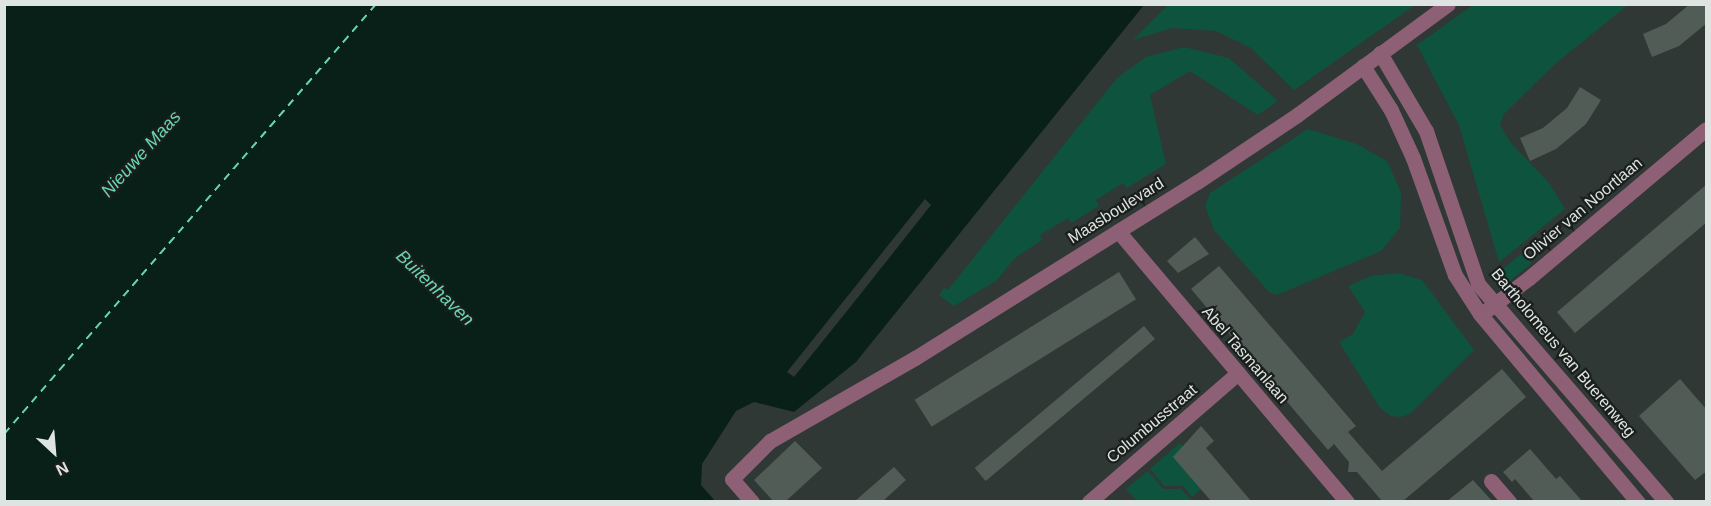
<!DOCTYPE html>
<html>
<head>
<meta charset="utf-8">
<style>
  body { margin:0 }
  #map { position:relative; width:1711px; height:506px; overflow:hidden; background:#2f3834; font-family:Arial,sans-serif }
  div>[style] { position:absolute }
  [style*='--x'] { left:calc(var(--x)*1px); top:calc(var(--y)*1px); width:calc(var(--w)*1px); rotate:calc(var(--a)*1deg) }
  .green>* { inset:0; background:#0e533e }
  .water>* { inset:0; background:#082018 }
  .pier>* { inset:0; background:#2f3834 }
  .ferry>* { height:1.5px; margin-top:-0.75px; transform-origin:0; background:repeating-linear-gradient(90deg,#69d6af 0 8px,transparent 0 14px) }
  .building>* { inset:0; background:#525c57; transform-origin:0 0 }
  .minor>* { height:15px; margin:-7.5px; padding:0 7.5px; transform-origin:7.5px; border-radius:7.5px; background:#8d6076 }
  span { translate:-50% -50%; white-space:nowrap; text-align:center; line-height:1.15; -webkit-text-stroke:4.5px #1a1f1d; paint-order:stroke }
  .street-label { font-size:16px; color:#dee4e1 }
  .water-label { font-size:18px; color:#69d6af; font-style:italic }
  .frame { position:absolute; inset:0; border:6px solid #dee4e1; pointer-events:none }
  .north { position:absolute; left:24px; top:422px; width:60px; height:60px; -webkit-text-stroke:4px #1a1f1d; paint-order:stroke; rotate:154deg; font-size:16px; font-weight:700; line-height:24px; text-align:center; color:#dee4e1 }
  .north::after { content:''; display:block; margin:auto; width:21px; height:27px; background:#dee4e1; clip-path:polygon(50% 0,100% 100%,50% 72%,0 100%) }
</style>
</head>
<body>
<div id="map">
  <div class="green">
    <i style="clip-path:polygon(1168px 5px,1168px 4px,1415px 5px,1294px 90px,1251px 48px,1216px 31px,1172px 28px,1133px 40px)"></i>
    <i style="clip-path:polygon(1473px 5px,1628px 5px,1555px 64px,1504px 114px,1500px 125px,1511px 143px,1549px 183px,1565px 209px,1499px 262px,1459px 125px,1417px 45px)"></i>
    <i style="clip-path:polygon(1184px 47px,1229px 58px,1278px 101px,1258px 115px,1190px 71px,1150px 95px,1166px 164px,1127px 188px,1123px 183px,1096px 200px,1099px 206px,1071px 223px,1068px 218px,1040px 235px,1042px 240px,1015px 258px,996px 281px,954px 306px,939px 295px,944px 288px,948px 290px,1117px 78px,1146px 57px)"></i>
    <i style="clip-path:polygon(1308px 129px,1357px 144px,1387px 161px,1401px 192px,1400px 228px,1381px 251px,1277px 295px,1269px 292px,1214px 230px,1205px 206px,1210px 193px)"></i>
    <i style="clip-path:polygon(1522px 253px,1532px 263px,1506px 284px,1503px 269px)"></i>
    <i style="clip-path:polygon(1398px 273px,1422px 280px,1474px 350px,1410px 414px,1401px 417px,1391px 416px,1380px 408px,1339px 342px,1353px 334px,1365px 312px,1348px 286px,1371px 276px)"></i>
    <i style="clip-path:polygon(1180px 443px,1184px 448px,1174px 457px,1201px 489px,1192px 497px,1183px 486px,1164px 486px,1150px 469px)"></i>
    <i style="clip-path:polygon(1148px 471px,1163px 489px,1181px 489px,1192px 501px,1137px 501px,1126px 489px)"></i>
  </div>
  <div class="water">
    <i style="clip-path:polygon(4px 5px,1144px 5px,856px 362px,794px 412px,754px 402px,736px 411px,702px 464px,701px 485px,716px 502px,5px 501px)"></i>
  </div>
  <div class="pier">
    <i style="clip-path:polygon(925px 199px,931px 205px,859px 296px,794px 377px,787px 372px)"></i>
  </div>
  <div class="ferry">
    <i style="--x:4;--y:434;--w:569;--a:-49.14"></i>
  </div>
  <div class="building">
    <i style="clip-path:polygon(1690px 4px,1707px 4px,1707px 23px,1679px 46px,1652px 57px,1643px 34px,1666px 24px)"></i>
    <i style="clip-path:polygon(1580px 87px,1601px 100px,1586px 124px,1556px 149px,1530px 161px,1520px 138px,1543px 128px,1567px 108px)"></i>
    <i style="clip-path:polygon(1707px 184px,1707px 222px,1575px 333px,1557px 312px)"></i>
    <i style="clip-path:polygon(1195px 237px,1209px 254px,1178px 273px,1167px 261px)"></i>
    <i style="clip-path:polygon(1219px 266px,1356px 426px,1348px 432px,1382px 471px,1502px 369px,1526px 397px,1403px 501px,1382px 501px,1357px 472px,1348px 472px,1349px 462px,1334px 444px,1328px 450px,1191px 289px)"></i>
    <i style="left:1119px;top:272px;width:32px;height:241px;rotate:58deg"></i>
    <i style="left:1144px;top:326px;width:17px;height:221px;rotate:50deg"></i>
    <i style="clip-path:polygon(1680px 379px,1707px 410px,1707px 471px,1695px 480px,1639px 416px)"></i>
    <i style="clip-path:polygon(1201px 426px,1214px 441px,1206px 448px,1251px 501px,1211px 501px,1173px 457px)"></i>
    <i style="clip-path:polygon(795px 441px,822px 468px,786px 501px,773px 501px,754px 480px)"></i>
    <i style="clip-path:polygon(1530px 449px,1556px 479px,1560px 476px,1582px 501px,1534px 501px,1515px 479px,1512px 482px,1503px 472px)"></i>
    <i style="clip-path:polygon(894px 467px,906px 480px,883px 501px,855px 501px)"></i>
    <i style="clip-path:polygon(1473px 480px,1492px 501px,1447px 501px,1462px 489px)"></i>
  </div>
  <div class="minor">
    <i style="--x:1380;--y:53;--w:91;--a:59.5"></i>
    <i style="--x:1426;--y:131;--w:162;--a:71.2"></i>
    <i style="--x:1478;--y:284;--w:288;--a:49.2"></i>
    <i style="--x:1363;--y:66;--w:52;--a:57.5"></i>
    <i style="--x:1391;--y:110;--w:53;--a:65.4"></i>
    <i style="--x:1413;--y:158;--w:124;--a:70.3"></i>
    <i style="--x:1455;--y:275;--w:46;--a:57.3"></i>
    <i style="--x:1480;--y:314;--w:246;--a:50"></i>
    <i style="--x:1118;--y:231;--w:355;--a:49.8"></i>
    <i style="--x:1487;--y:310;--w:53;--a:-37.3"></i>
    <i style="--x:1529;--y:278;--w:231;--a:-40.1"></i>
    <i style="--x:1491;--y:481;--w:28;--a:49"></i>
    <i style="--x:752;--y:502;--w:30;--a:-131"></i>
    <i style="--x:732;--y:479;--w:54;--a:-45"></i>
    <i style="--x:770;--y:441;--w:167;--a:-29.8"></i>
    <i style="--x:915;--y:358;--w:332;--a:-32"></i>
    <i style="--x:1197;--y:182;--w:120;--a:-33.8"></i>
    <i style="--x:1297;--y:115;--w:187;--a:-36.3"></i>
    <i style="--x:1089;--y:502;--w:197;--a:-40.9"></i>
  </div>
  <div class="street-label">
    <span style="left:1583px;top:209px;rotate:-40deg">Olivier van Noortlaan</span>
    <span style="left:1116px;top:211px;rotate:-32deg">Maasboulevard</span>
    <span style="left:1563px;top:353px;rotate:50deg">Bartholomeus van Buerenweg</span>
    <span style="left:1245px;top:355px;rotate:49deg">Abel Tasmanlaan</span>
    <span style="left:1152px;top:424px;rotate:-40deg">Columbusstraat</span>
  </div>
  <div class="water-label">
    <span style="left:141px;top:154px;rotate:-48deg">Nieuwe Maas</span>
    <span style="left:435px;top:288px;rotate:44deg">Buitenhaven</span>
  </div>
  <div class="frame"></div>
  <div class="north">N</div>
</div>
</body>
</html>
